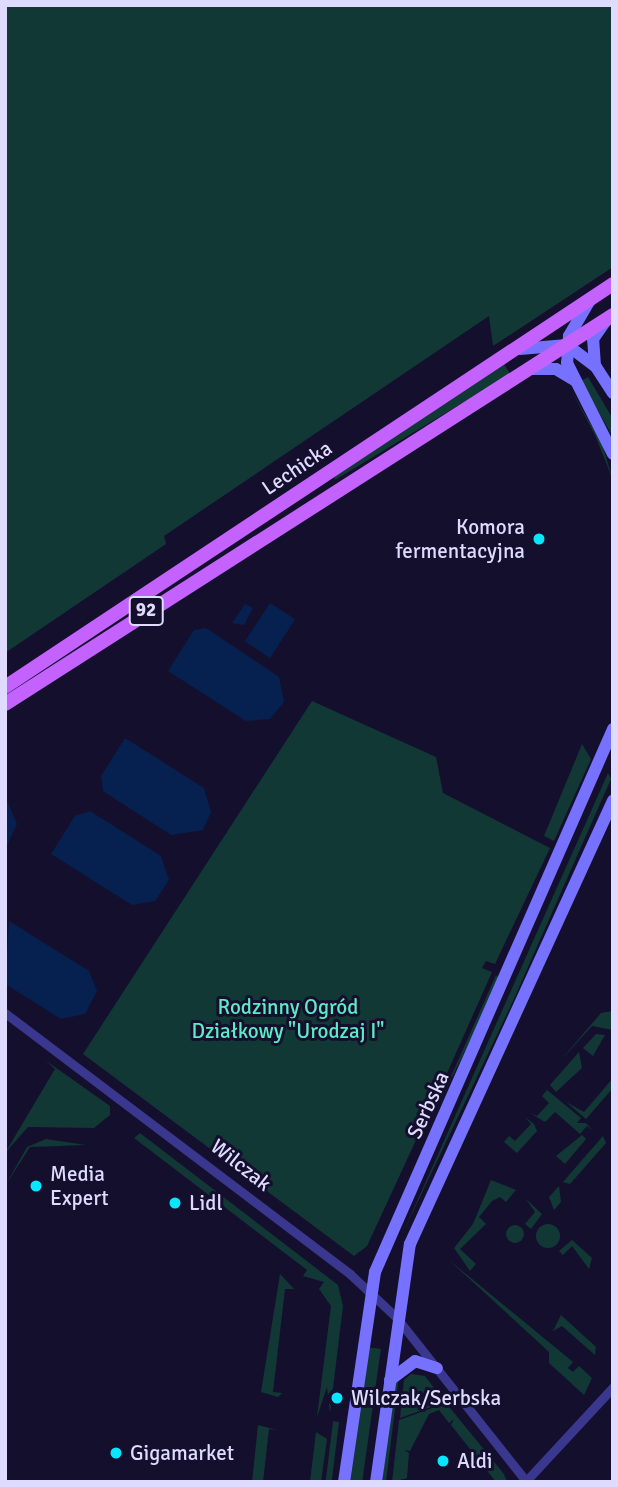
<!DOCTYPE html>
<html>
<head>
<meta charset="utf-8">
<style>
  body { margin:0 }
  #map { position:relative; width:618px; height:1487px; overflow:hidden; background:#140f2d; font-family:Signika,sans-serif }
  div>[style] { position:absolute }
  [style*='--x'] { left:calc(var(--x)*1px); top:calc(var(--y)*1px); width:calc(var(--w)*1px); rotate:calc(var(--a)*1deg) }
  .green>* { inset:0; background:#123836; transform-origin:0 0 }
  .round { border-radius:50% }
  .water>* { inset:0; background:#06214f; transform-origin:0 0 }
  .street>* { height:9px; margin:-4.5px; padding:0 4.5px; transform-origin:4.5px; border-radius:4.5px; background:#3a378f }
  .secondary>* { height:12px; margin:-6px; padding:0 6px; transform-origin:6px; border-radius:6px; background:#7672ff }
  .primary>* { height:14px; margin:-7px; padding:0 7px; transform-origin:7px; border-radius:7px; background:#c462ff }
  .dots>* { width:19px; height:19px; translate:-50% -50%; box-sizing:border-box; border:4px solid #140f2d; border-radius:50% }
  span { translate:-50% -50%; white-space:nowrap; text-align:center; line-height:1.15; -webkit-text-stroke:6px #140f2d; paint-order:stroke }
  .shield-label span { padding:2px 5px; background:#140f2d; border:2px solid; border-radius:5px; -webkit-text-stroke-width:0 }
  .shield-label { font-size:19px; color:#dfdbff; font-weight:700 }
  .street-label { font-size:21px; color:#dfdbff }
  .poi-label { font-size:21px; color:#dfdbff }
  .right { translate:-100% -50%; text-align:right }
  .left { translate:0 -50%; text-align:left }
  .park-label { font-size:21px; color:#5ceac7 }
  .frame { position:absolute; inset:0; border:7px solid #dfdbff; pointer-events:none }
</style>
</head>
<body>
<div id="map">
  <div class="green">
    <i style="clip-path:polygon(5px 5px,613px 5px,613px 267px,493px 346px,489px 316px,164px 536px,166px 544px,5px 653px)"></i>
    <i style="clip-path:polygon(504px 364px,510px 374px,335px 480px,334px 477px)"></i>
    <i style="clip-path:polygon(588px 377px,613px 419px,613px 437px,581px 381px)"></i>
    <i style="clip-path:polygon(570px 388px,602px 444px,613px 480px,595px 435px)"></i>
    <i style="clip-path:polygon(312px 701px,436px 757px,443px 793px,550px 848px,495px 964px,486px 961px,482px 968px,492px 972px,448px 1071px,367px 1246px,354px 1256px,83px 1054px)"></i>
    <i style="clip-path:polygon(582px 744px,591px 759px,554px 841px,544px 836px)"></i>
    <i style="clip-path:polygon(608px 773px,611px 779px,513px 1001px,402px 1235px)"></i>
    <i style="clip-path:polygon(496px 975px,500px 979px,437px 1108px)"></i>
    <i style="clip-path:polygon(613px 1011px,613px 1030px,592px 1026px,560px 1061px,601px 1013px)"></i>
    <i style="clip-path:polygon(596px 1034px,605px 1035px,593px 1056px,583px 1048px)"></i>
    <i style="clip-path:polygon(579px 1052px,582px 1068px,556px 1092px,550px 1085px)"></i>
    <i style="clip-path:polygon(45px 1060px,110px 1106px,110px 1115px,94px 1128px,28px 1127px,5px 1153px,55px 1069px)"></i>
    <i style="clip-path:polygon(613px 1078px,613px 1088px,586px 1119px,566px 1102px,584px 1112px)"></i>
    <i style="clip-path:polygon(547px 1090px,581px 1118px,577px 1123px,586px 1123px,593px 1131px,587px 1126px,580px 1134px,555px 1112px,545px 1122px,530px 1113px,537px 1116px,549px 1103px,542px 1096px)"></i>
    <i style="clip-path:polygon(525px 1117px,534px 1124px,537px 1131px,517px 1153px,504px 1142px,509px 1136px,515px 1141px,531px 1124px)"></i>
    <i style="clip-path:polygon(140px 1133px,338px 1285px,343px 1306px,330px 1413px,327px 1387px,317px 1417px,331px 1306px,319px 1289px,324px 1282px,303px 1276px,307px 1270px,134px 1138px)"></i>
    <i style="clip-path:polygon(582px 1135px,586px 1139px,565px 1164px,556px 1156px)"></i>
    <i style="clip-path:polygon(603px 1136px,606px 1143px,570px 1184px,563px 1182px)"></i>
    <i style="clip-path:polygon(46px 1139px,86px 1145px,30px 1147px,5px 1186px,27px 1147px)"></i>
    <i style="clip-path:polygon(491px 1180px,516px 1190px,506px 1202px,500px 1197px,492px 1201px,479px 1217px,486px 1224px,460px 1249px,476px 1264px,470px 1271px,454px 1248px,473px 1224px)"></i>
    <i style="clip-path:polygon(559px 1186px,561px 1202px,554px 1210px,549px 1197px)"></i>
    <i style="clip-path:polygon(526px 1199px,542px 1214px,531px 1229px,525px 1224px,535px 1212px)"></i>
    <i class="round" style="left:536px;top:1224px;width:24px;height:24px"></i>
    <i class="round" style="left:506px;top:1225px;width:18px;height:18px"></i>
    <i style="clip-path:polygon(572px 1240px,592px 1258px,589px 1269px,572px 1246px,563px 1255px,559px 1251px)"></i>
    <i style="clip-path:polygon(449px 1260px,573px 1362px,568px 1368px,573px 1372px,579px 1366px,592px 1378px,584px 1395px,549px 1363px,549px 1352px)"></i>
    <i style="clip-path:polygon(280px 1274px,294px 1289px,285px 1289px,273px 1392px,282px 1393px,278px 1397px,261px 1392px)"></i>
    <i style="clip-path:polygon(561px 1315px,596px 1347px,595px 1355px,562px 1326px,553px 1331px)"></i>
    <i style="left:366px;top:1347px;width:15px;height:136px;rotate:8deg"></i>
    <i style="clip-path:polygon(411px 1374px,425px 1376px,445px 1402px,400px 1418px,404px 1380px)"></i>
    <i style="clip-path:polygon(399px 1376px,386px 1482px,382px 1482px,393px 1390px)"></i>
    <i style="clip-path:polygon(446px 1403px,504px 1474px,507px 1482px,496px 1482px,451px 1425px,454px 1419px,449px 1423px,439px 1410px,429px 1414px,410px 1451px,404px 1450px,409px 1453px,407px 1478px,392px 1482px,399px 1420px)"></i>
    <i style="left:339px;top:1422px;width:60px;height:6px;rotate:97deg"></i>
    <i style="clip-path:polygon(258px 1425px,277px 1430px,269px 1429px,263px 1482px,252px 1482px)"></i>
    <i style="clip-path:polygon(316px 1432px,327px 1439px,321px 1482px,310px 1482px)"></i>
  </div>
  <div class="water">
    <i style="left:270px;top:603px;width:30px;height:46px;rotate:33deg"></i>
    <i style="clip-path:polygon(245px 604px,253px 608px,244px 625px,232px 623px)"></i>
    <i style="clip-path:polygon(206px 628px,279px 677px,284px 702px,270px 719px,246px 721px,168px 671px,194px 630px)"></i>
    <i style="clip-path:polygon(125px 738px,204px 788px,211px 812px,203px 830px,171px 835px,103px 791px,101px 776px)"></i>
    <i style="clip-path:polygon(5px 796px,17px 824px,5px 850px)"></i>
    <i style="clip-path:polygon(90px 811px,161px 856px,169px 880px,155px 901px,132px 905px,51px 854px,75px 816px)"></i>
    <i style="clip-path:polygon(9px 921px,89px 971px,97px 991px,85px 1014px,61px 1019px,5px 984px)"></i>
  </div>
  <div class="street">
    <i style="--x:5;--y:1013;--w:433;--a:37.1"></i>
    <i style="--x:350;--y:1274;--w:63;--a:43.1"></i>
    <i style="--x:396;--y:1317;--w:211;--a:51.6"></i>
    <i style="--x:526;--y:1481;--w:128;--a:-47.2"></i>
  </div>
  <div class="secondary">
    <i style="--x:590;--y:300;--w:42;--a:120.3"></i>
    <i style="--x:569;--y:336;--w:27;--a:94"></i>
    <i style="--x:567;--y:363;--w:102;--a:63.2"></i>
    <i style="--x:520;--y:349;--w:47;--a:-4.9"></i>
    <i style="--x:567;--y:345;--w:36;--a:37"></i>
    <i style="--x:596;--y:367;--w:31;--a:57"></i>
    <i style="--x:595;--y:366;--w:27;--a:-94"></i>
    <i style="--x:593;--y:339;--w:21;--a:-55"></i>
    <i style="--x:532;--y:369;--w:24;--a:0"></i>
    <i style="--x:556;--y:369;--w:21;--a:31"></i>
    <i style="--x:390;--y:1380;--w:31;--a:-37"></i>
    <i style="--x:415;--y:1361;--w:23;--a:18"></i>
    <i style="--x:344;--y:1482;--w:212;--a:-81.6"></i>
    <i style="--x:375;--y:1272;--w:593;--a:-66.33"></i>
    <i style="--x:376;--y:1482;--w:240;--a:-81.9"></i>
    <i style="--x:410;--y:1244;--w:488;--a:-65.4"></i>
  </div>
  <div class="primary">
    <i style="--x:5;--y:687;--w:729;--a:-33.54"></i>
    <i style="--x:5;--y:704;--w:722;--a:-32.61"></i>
  </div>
  <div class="dots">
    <i style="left:539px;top:539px;background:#07e6ff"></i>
    <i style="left:36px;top:1186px;background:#07e6ff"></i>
    <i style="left:175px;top:1203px;background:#07e6ff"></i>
    <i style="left:337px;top:1398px;background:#07e6ff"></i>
    <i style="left:116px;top:1453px;background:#07e6ff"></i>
    <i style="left:443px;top:1461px;background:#07e6ff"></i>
  </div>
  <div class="shield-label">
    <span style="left:146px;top:611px">92</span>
  </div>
  <div class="street-label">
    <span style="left:297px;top:468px;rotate:-34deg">Lechicka</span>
    <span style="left:428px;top:1105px;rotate:-65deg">Serbska</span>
    <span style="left:241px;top:1165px;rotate:38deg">Wilczak</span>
  </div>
  <div class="poi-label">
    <span class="right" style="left:525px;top:539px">Komora<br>fermentacyjna</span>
    <span class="left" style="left:50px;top:1186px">Media<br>Expert</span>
    <span class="left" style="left:189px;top:1203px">Lidl</span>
    <span class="left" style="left:351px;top:1398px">Wilczak/Serbska</span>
    <span class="left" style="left:130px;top:1453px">Gigamarket</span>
    <span class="left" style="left:457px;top:1461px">Aldi</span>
  </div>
  <div class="park-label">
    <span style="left:288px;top:1019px">Rodzinny Ogród<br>Działkowy "Urodzaj I"</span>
  </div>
  <div class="frame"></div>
</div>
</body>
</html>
